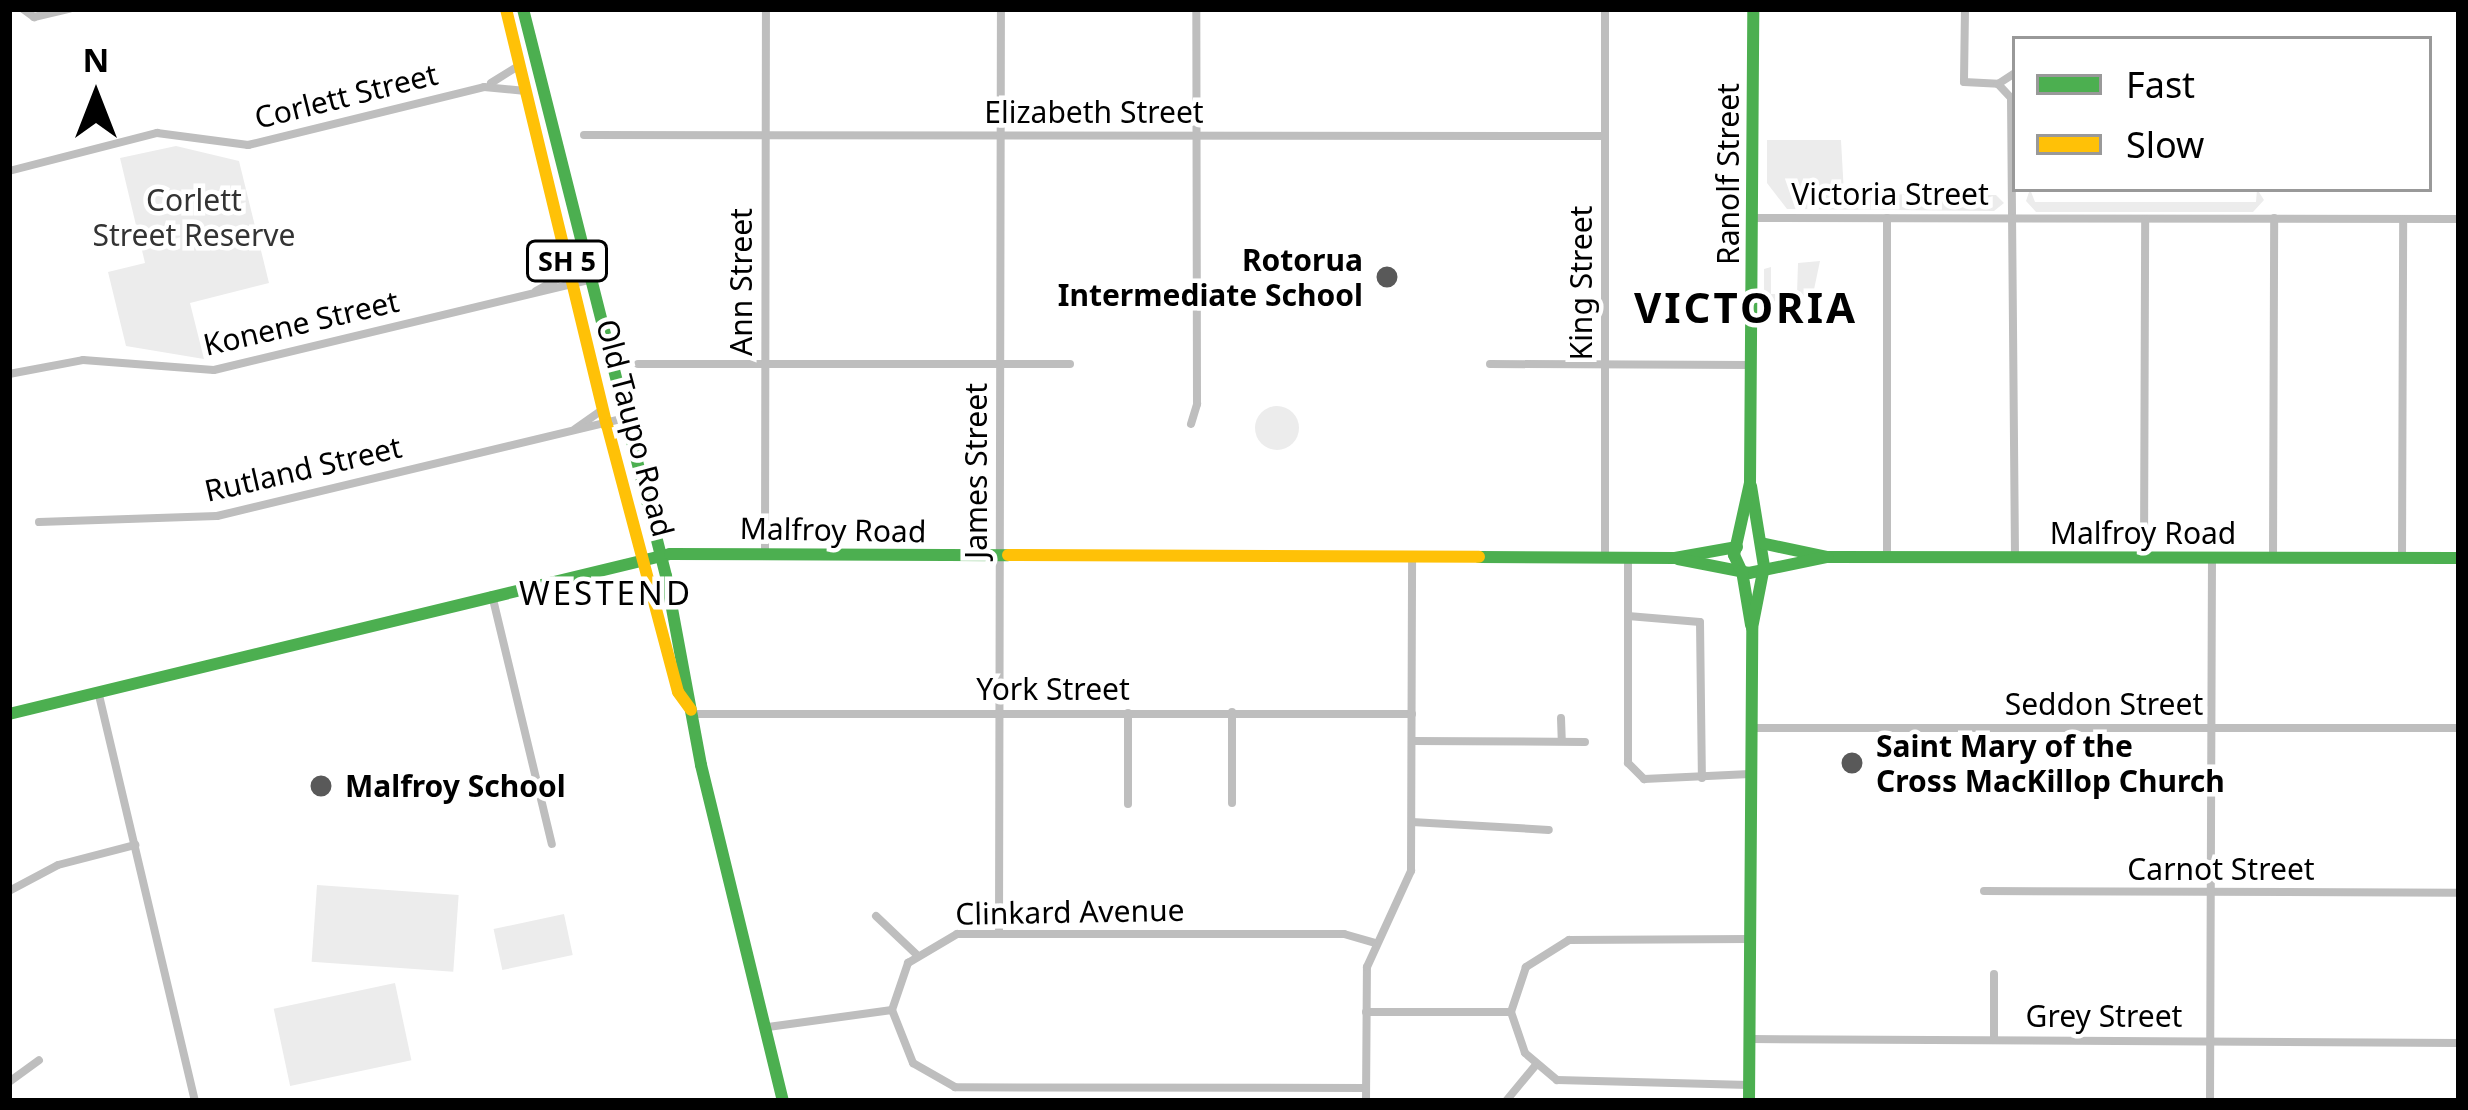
<!DOCTYPE html>
<html>
<head>
<meta charset="utf-8">
<style>
  body { margin:0 }
  #map { position:relative; width:2468px; height:1110px; overflow:hidden; background:#fff; font-family:"Noto Sans",sans-serif }
  div>[style] { position:absolute }
  [style*='--x'] { left:calc(var(--x)*1px); top:calc(var(--y)*1px); width:calc(var(--w)*1px); rotate:calc(var(--a)*1deg) }
  .green>* { inset:0; background:#ececec; transform-origin:0 0 }
  .round { border-radius:50% }
  .street>* { height:8px; margin:-4px; padding:0 4px; transform-origin:4px; border-radius:4px; background:#bebebe }
  .fast>* { height:12px; margin:-6px; padding:0 6px; transform-origin:6px; border-radius:6px; background:#4caf50 }
  .slow>* { height:12px; margin:-6px; padding:0 6px; transform-origin:6px; border-radius:6px; background:#ffc107 }
  .dots>* { width:33px; height:33px; translate:-50% -50%; box-sizing:border-box; border:6px solid #fff; border-radius:50% }
  span { translate:-50% -50%; white-space:nowrap; text-align:center; line-height:1.15; -webkit-text-stroke:9px #fff; paint-order:stroke }
  .shield-label span { padding:3px 9px; background:#fff; border:3px solid; border-radius:9px; -webkit-text-stroke-width:0 }
  .shield-label { font-size:27px; color:#000; font-weight:700 }
  .street-label { font-size:30px; color:#000 }
  .park-label { font-size:30px; color:#333 }
  .poi-label { font-size:30px; color:#000; font-weight:700 }
  .right { translate:-100% -50%; text-align:right }
  .left { translate:0 -50%; text-align:left }
  .neighbourhood-label { font-size:33px; color:#000; letter-spacing:3px }
  .district-label { font-size:42px; color:#000; font-weight:700; letter-spacing:3px }
  .frame { position:absolute; inset:0; border:12px solid #000; pointer-events:none }
  .legend { position:absolute; left:2012px; top:36px; width:420px; height:156px; box-sizing:border-box; background:#fff; border:3px solid #999; margin:0; padding:15px 21px; list-style:none; font-size:36px; color:#000 }
  .legend li { display:flex; align-items:center; gap:24px; height:60px }
  .legend b { width:60px; border:3px solid #999 }
  .north { position:absolute; left:36px; top:36px; width:120px; height:120px; -webkit-text-stroke:9px #fff; paint-order:stroke; rotate:0deg; font-size:33px; font-weight:700; line-height:48px; text-align:center; color:#000 }
  .north::after { content:''; display:block; margin:auto; width:42px; height:54px; background:#000; clip-path:polygon(50% 0,100% 100%,50% 72%,0 100%) }
</style>
</head>
<body>
<div id="map">
  <div class="green">
    <i style="clip-path:polygon(1767px 140px,1841px 140px,1844px 194px,1996px 195px,2004px 203px,1994px 211px,1787px 209px,1767px 183px)"></i>
    <i style="clip-path:polygon(176px 146px,239px 161px,269px 283px,190px 303px,204px 359px,126px 346px,108px 272px,145px 263px,120px 158px)"></i>
    <i style="clip-path:polygon(2030px 189px,2035px 202px,2256px 202px,2257px 189px,2264px 200px,2253px 212px,2036px 212px,2026px 201px)"></i>
    <i style="clip-path:polygon(1820px 261px,1812px 299px,1764px 302px,1764px 269px,1771px 267px,1771px 294px,1797px 294px,1798px 263px)"></i>
    <i class="round" style="left:1255px;top:406px;width:44px;height:44px"></i>
    <i style="left:317px;top:885px;width:142px;height:77px;rotate:4deg"></i>
    <i style="left:564px;top:914px;width:42px;height:72px;rotate:78deg"></i>
    <i style="left:395px;top:983px;width:79px;height:124px;rotate:78deg"></i>
  </div>
  <div class="street">
    <i style="--x:23;--y:9;--w:14;--a:36"></i>
    <i style="--x:34;--y:17;--w:36;--a:-13"></i>
    <i style="--x:1965;--y:9;--w:73;--a:90.8"></i>
    <i style="--x:1964;--y:82;--w:34;--a:3"></i>
    <i style="--x:1998;--y:84;--w:19;--a:47"></i>
    <i style="--x:2011;--y:98;--w:459;--a:89.5"></i>
    <i style="--x:491;--y:83;--w:32;--a:-32"></i>
    <i style="--x:1998;--y:84;--w:20;--a:-33"></i>
    <i style="--x:584;--y:135;--w:1020;--a:0.06"></i>
    <i style="--x:9;--y:171;--w:153;--a:-14.4"></i>
    <i style="--x:157;--y:133;--w:92;--a:7.5"></i>
    <i style="--x:248;--y:145;--w:243;--a:-13.8"></i>
    <i style="--x:484;--y:87;--w:42;--a:5.4"></i>
    <i style="--x:1752;--y:218;--w:707;--a:0.08"></i>
    <i style="--x:536;--y:291;--w:39;--a:-29"></i>
    <i style="--x:638;--y:364;--w:432;--a:0"></i>
    <i style="--x:1490;--y:364;--w:262;--a:0.2"></i>
    <i style="--x:9;--y:374;--w:75;--a:-10.7"></i>
    <i style="--x:83;--y:360;--w:131;--a:4.4"></i>
    <i style="--x:214;--y:370;--w:385;--a:-13.5"></i>
    <i style="--x:1191;--y:424;--w:21;--a:-73"></i>
    <i style="--x:1197;--y:404;--w:395;--a:-90.1"></i>
    <i style="--x:575;--y:429;--w:33;--a:-35"></i>
    <i style="--x:39;--y:522;--w:178;--a:-1.9"></i>
    <i style="--x:217;--y:516;--w:415;--a:-13.5"></i>
    <i style="--x:765;--y:555;--w:546;--a:-89.9"></i>
    <i style="--x:1605;--y:557;--w:548;--a:-90"></i>
    <i style="--x:1628;--y:557;--w:206;--a:90"></i>
    <i style="--x:1628;--y:763;--w:23;--a:45"></i>
    <i style="--x:1644;--y:779;--w:106;--a:-2.7"></i>
    <i style="--x:1887;--y:557;--w:339;--a:-90"></i>
    <i style="--x:2144;--y:558;--w:339;--a:-89.8"></i>
    <i style="--x:2273;--y:558;--w:340;--a:-89.8"></i>
    <i style="--x:2402;--y:558;--w:339;--a:-89.8"></i>
    <i style="--x:492;--y:595;--w:256;--a:76.5"></i>
    <i style="--x:1628;--y:616;--w:72;--a:4.8"></i>
    <i style="--x:1700;--y:622;--w:156;--a:89.3"></i>
    <i style="--x:98;--y:691;--w:421;--a:76.7"></i>
    <i style="--x:1232;--y:712;--w:91;--a:90"></i>
    <i style="--x:1128;--y:713;--w:91;--a:90"></i>
    <i style="--x:694;--y:714;--w:718;--a:0"></i>
    <i style="--x:1561;--y:718;--w:23;--a:88"></i>
    <i style="--x:1752;--y:728;--w:707;--a:0"></i>
    <i style="--x:1412;--y:741;--w:173;--a:0.3"></i>
    <i style="--x:1412;--y:822;--w:137;--a:3.3"></i>
    <i style="--x:9;--y:891;--w:55;--a:-28"></i>
    <i style="--x:58;--y:865;--w:80;--a:-14.6"></i>
    <i style="--x:1984;--y:891;--w:475;--a:0.2"></i>
    <i style="--x:876;--y:916;--w:55;--a:43.5"></i>
    <i style="--x:999;--y:932;--w:923;--a:-89.88"></i>
    <i style="--x:1749;--y:939;--w:180;--a:179.7"></i>
    <i style="--x:1569;--y:940;--w:51;--a:147.9"></i>
    <i style="--x:1526;--y:967;--w:47;--a:108.4"></i>
    <i style="--x:1511;--y:1012;--w:43;--a:71.1"></i>
    <i style="--x:1525;--y:1053;--w:42;--a:40.2"></i>
    <i style="--x:1557;--y:1080;--w:192;--a:1.5"></i>
    <i style="--x:1994;--y:974;--w:66;--a:90"></i>
    <i style="--x:1366;--y:1012;--w:145;--a:0"></i>
    <i style="--x:768;--y:1027;--w:125;--a:-7.8"></i>
    <i style="--x:1749;--y:1039;--w:710;--a:0.32"></i>
    <i style="--x:9;--y:1082;--w:37;--a:-36"></i>
    <i style="--x:1366;--y:1088;--w:411;--a:-179.9"></i>
    <i style="--x:955;--y:1087;--w:48;--a:-150.3"></i>
    <i style="--x:913;--y:1063;--w:57;--a:-111.6"></i>
    <i style="--x:892;--y:1010;--w:50;--a:-71.2"></i>
    <i style="--x:908;--y:963;--w:57;--a:-30.6"></i>
    <i style="--x:957;--y:934;--w:387;--a:0"></i>
    <i style="--x:1344;--y:934;--w:33;--a:16"></i>
    <i style="--x:1366;--y:1101;--w:134;--a:-89.6"></i>
    <i style="--x:1367;--y:967;--w:106;--a:-65.4"></i>
    <i style="--x:1411;--y:871;--w:314;--a:-89.8"></i>
    <i style="--x:1506;--y:1101;--w:45;--a:-50.4"></i>
    <i style="--x:2210;--y:1101;--w:544;--a:-89.79"></i>
  </div>
  <div class="fast">
    <i style="--x:523;--y:9;--w:585;--a:75.84"></i>
    <i style="--x:666;--y:576;--w:192;--a:79.5"></i>
    <i style="--x:701;--y:765;--w:346;--a:76.3"></i>
    <i style="--x:1751;--y:486;--w:81;--a:80.8"></i>
    <i style="--x:1761;--y:543;--w:67;--a:12"></i>
    <i style="--x:1827;--y:557;--w:632;--a:0.09"></i>
    <i style="--x:1479;--y:557;--w:196;--a:0.3"></i>
    <i style="--x:1675;--y:558;--w:63;--a:-10.1"></i>
    <i style="--x:1678;--y:559;--w:72;--a:11.2"></i>
    <i style="--x:1749;--y:573;--w:80;--a:-11.6"></i>
    <i style="--x:1741;--y:570;--w:17;--a:-115"></i>
    <i style="--x:1734;--y:555;--w:74;--a:-77.5"></i>
    <i style="--x:1750;--y:483;--w:474;--a:-89.6"></i>
    <i style="--x:1742;--y:571;--w:55;--a:80.5"></i>
    <i style="--x:9;--y:714;--w:680;--a:-13.61"></i>
    <i style="--x:670;--y:554;--w:338;--a:0.2"></i>
    <i style="--x:1749;--y:1101;--w:473;--a:-89.6"></i>
    <i style="--x:1752;--y:628;--w:62;--a:-78.9"></i>
  </div>
  <div class="slow">
    <i style="--x:506;--y:9;--w:428;--a:76.4"></i>
    <i style="--x:607;--y:425;--w:276;--a:75.1"></i>
    <i style="--x:678;--y:692;--w:22;--a:54"></i>
    <i style="--x:1008;--y:555;--w:471;--a:0.2"></i>
  </div>
  <div class="dots">
    <i style="left:1387px;top:277px;background:#595959"></i>
    <i style="left:1852px;top:763px;background:#595959"></i>
    <i style="left:321px;top:786px;background:#595959"></i>
  </div>
  <div class="shield-label">
    <span style="left:567px;top:261px">SH 5</span>
  </div>
  <div class="street-label">
    <span style="left:346px;top:96px;rotate:-14deg">Corlett Street</span>
    <span style="left:1094px;top:112px">Elizabeth Street</span>
    <span style="left:1728px;top:174px;rotate:-90deg">Ranolf Street</span>
    <span style="left:1890px;top:194px">Victoria Street</span>
    <span style="left:741px;top:282px;rotate:-90deg">Ann Street</span>
    <span style="left:1581px;top:283px;rotate:-90deg">King Street</span>
    <span style="left:301px;top:323px;rotate:-13deg">Konene Street</span>
    <span style="left:635px;top:428px;rotate:75deg">Old Taupo Road</span>
    <span style="left:303px;top:469px;rotate:-13deg">Rutland Street</span>
    <span style="left:976px;top:471px;rotate:-90deg">James Street</span>
    <span style="left:833px;top:530px;rotate:1deg">Malfroy Road</span>
    <span style="left:2143px;top:533px">Malfroy Road</span>
    <span style="left:1053px;top:689px">York Street</span>
    <span style="left:2104px;top:704px">Seddon Street</span>
    <span style="left:2221px;top:869px">Carnot Street</span>
    <span style="left:1070px;top:912px;rotate:-1deg">Clinkard Avenue</span>
    <span style="left:2104px;top:1016px">Grey Street</span>
  </div>
  <div class="park-label">
    <span style="left:194px;top:217px">Corlett<br>Street Reserve</span>
  </div>
  <div class="poi-label">
    <span class="right" style="left:1363px;top:277px">Rotorua<br>Intermediate School</span>
    <span class="left" style="left:1876px;top:763px">Saint Mary of the<br>Cross MacKillop Church</span>
    <span class="left" style="left:345px;top:786px">Malfroy School</span>
  </div>
  <div class="neighbourhood-label">
    <span style="left:606px;top:593px">WESTEND</span>
  </div>
  <div class="district-label">
    <span style="left:1746px;top:307px">VICTORIA</span>
  </div>
  <div class="frame"></div>
  <ul class="legend">
  <li><b style="height:15px;background:#4caf50"></b>Fast</li>
  <li><b style="height:15px;background:#ffc107"></b>Slow</li>
  </ul>
  <div class="north">N</div>
</div>
</body>
</html>
